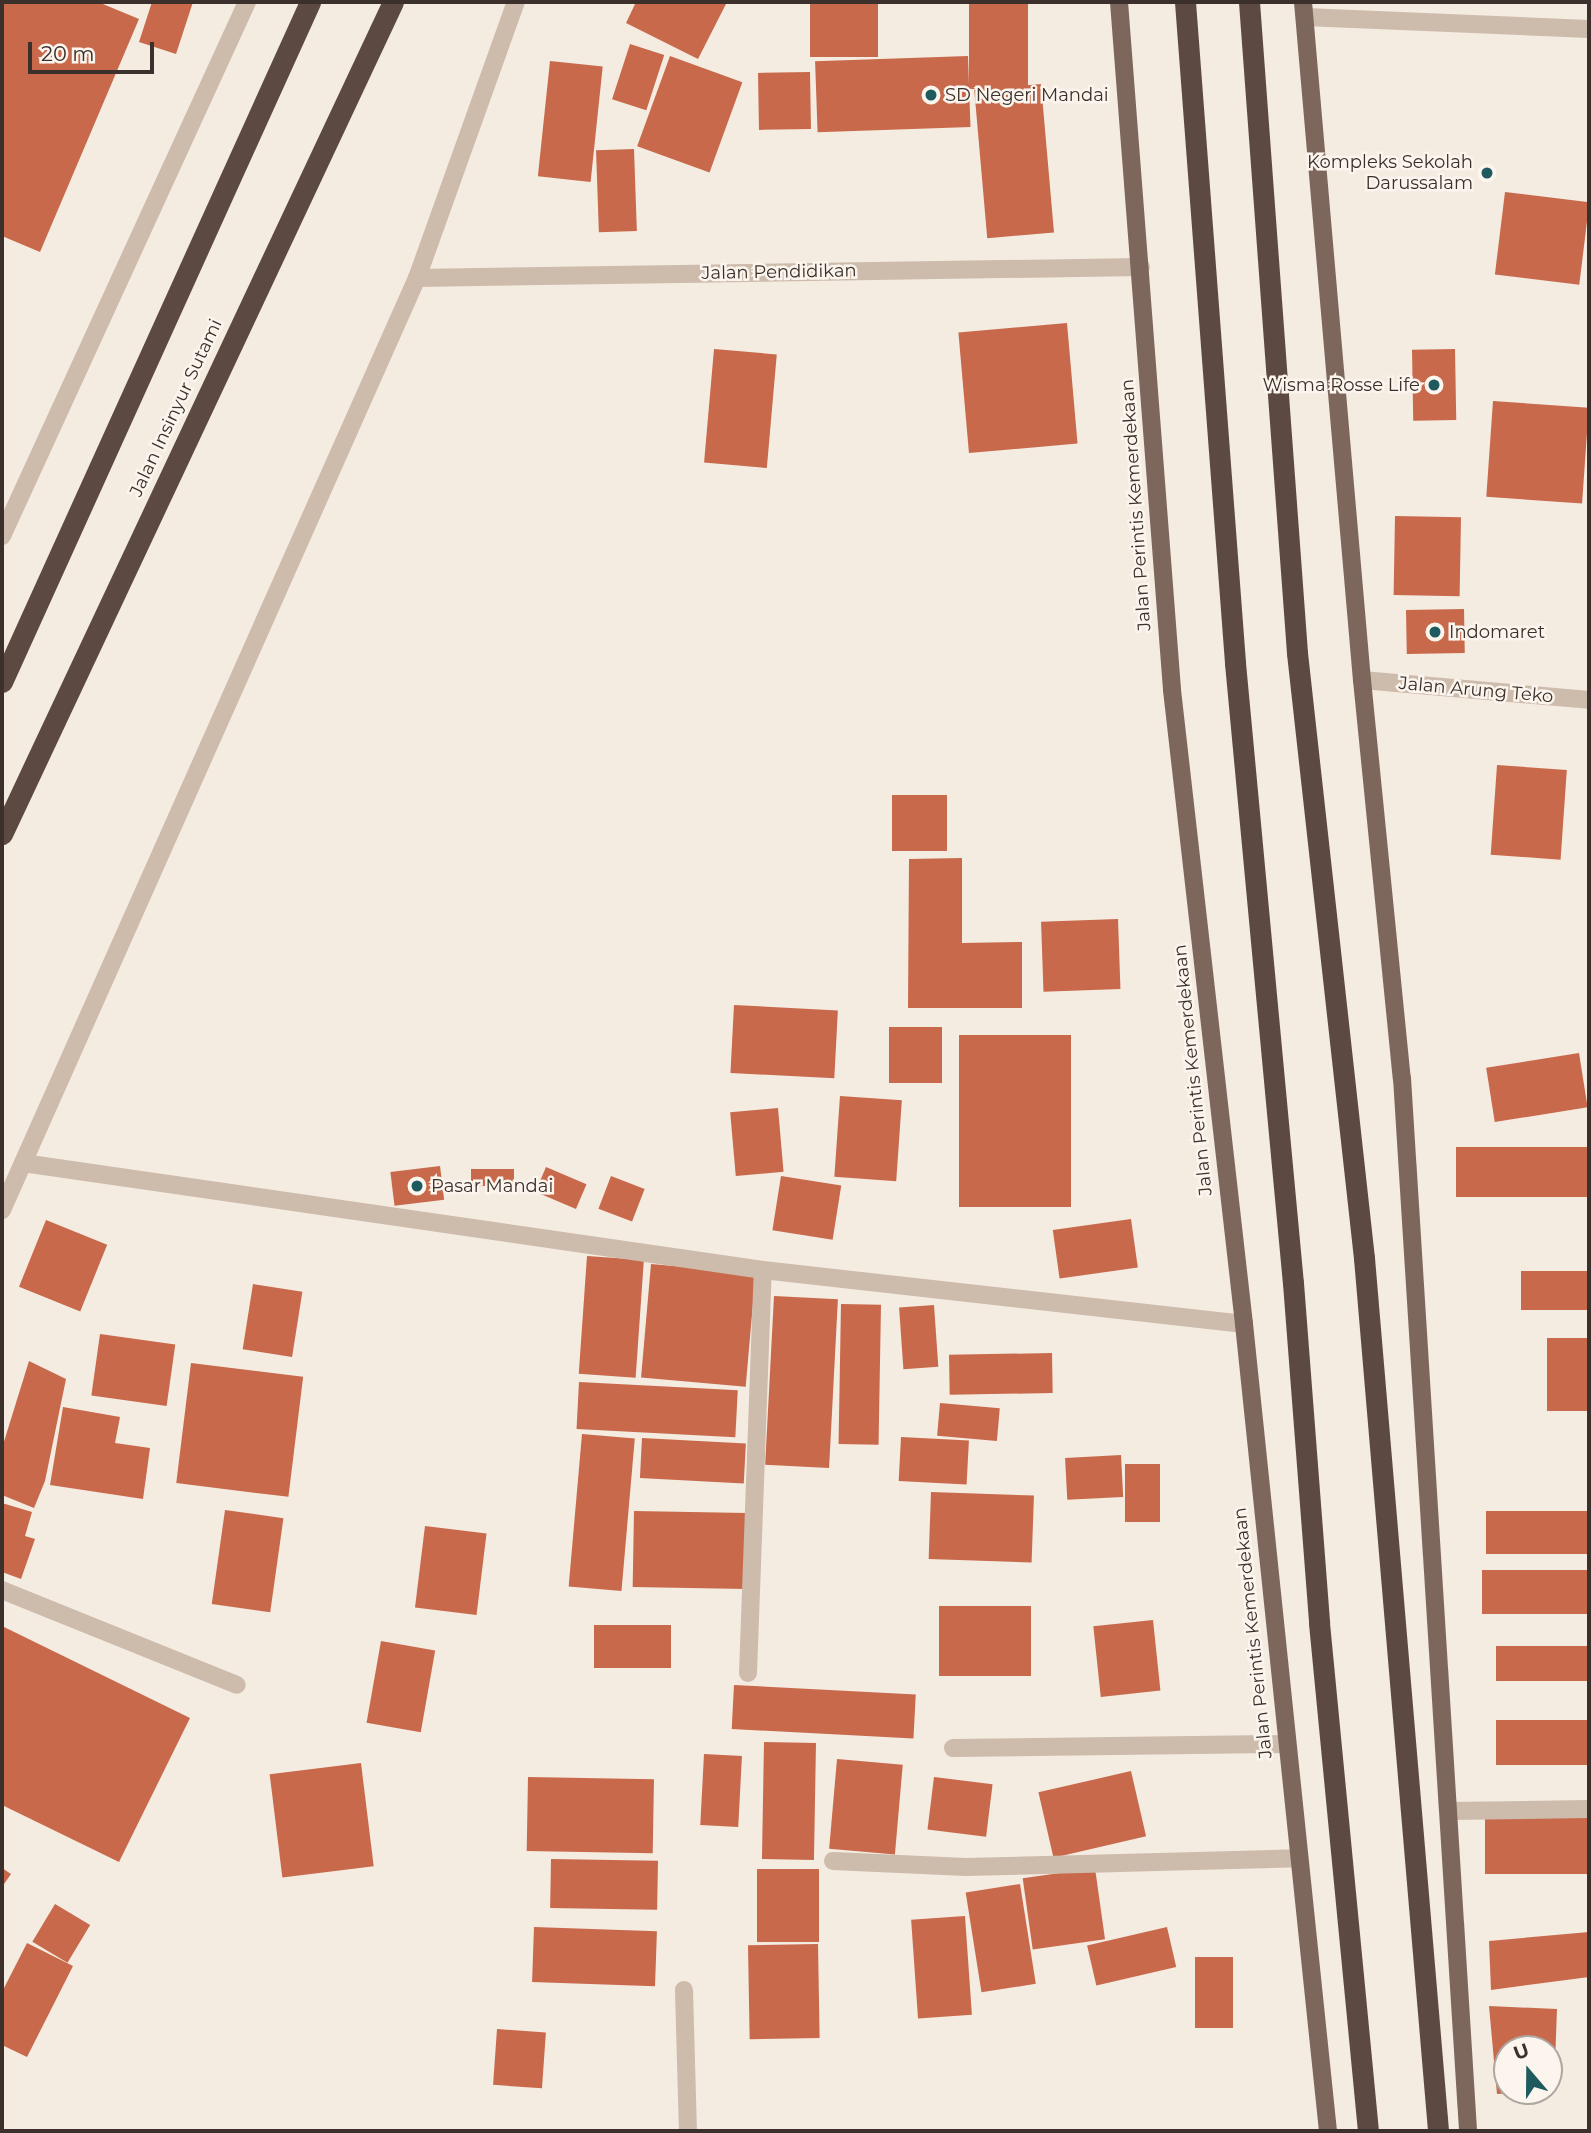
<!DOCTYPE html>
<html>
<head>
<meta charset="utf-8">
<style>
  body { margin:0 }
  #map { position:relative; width:1591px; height:2133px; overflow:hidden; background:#f4ebe1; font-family:Montserrat,sans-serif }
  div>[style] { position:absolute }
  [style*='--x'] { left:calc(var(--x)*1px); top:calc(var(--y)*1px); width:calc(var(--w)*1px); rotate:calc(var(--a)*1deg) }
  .building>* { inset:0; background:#c8694b; transform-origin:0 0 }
  .minor>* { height:18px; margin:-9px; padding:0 9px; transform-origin:9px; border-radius:9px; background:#cdbbac }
  .major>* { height:18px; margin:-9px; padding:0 9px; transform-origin:9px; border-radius:9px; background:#7d675c }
  .highway>* { height:21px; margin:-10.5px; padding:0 10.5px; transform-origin:10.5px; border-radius:10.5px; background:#5c4a42 }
  .dots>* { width:19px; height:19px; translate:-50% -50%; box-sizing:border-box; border:4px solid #fbf5ee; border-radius:50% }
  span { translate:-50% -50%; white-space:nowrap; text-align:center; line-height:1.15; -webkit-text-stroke:5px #fbf5ee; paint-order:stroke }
  .poi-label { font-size:18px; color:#3b302b }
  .left { translate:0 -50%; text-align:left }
  .right { translate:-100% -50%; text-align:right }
  .street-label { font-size:18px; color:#3b302b }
  .frame { position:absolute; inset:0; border:4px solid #3b302b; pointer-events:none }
  .north { position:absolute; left:1493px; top:2035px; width:70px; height:70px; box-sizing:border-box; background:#fbf5ee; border:2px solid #aea6a0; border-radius:50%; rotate:340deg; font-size:19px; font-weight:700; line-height:28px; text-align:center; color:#3b302b }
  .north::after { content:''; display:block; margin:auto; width:24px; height:32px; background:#1f5a5e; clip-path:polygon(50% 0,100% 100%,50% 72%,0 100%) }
  .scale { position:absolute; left:28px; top:42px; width:126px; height:32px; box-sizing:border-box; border:4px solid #3b302b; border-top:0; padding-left:9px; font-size:21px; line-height:24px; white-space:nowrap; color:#3b302b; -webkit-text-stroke:5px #fbf5ee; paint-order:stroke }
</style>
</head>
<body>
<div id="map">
  <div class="building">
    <i style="clip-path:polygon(2px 2px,98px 2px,139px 19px,40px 252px,2px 236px)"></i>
    <i style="clip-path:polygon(152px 2px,193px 2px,176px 54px,139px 42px)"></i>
    <i style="clip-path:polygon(636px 2px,727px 2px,698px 59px,626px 23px)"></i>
    <i style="left:810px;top:2px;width:68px;height:55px"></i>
    <i style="left:969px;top:2px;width:59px;height:87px"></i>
    <i style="left:630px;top:44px;width:36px;height:58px;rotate:18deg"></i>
    <i style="left:670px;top:56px;width:77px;height:96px;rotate:20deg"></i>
    <i style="left:968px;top:56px;width:71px;height:153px;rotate:88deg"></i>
    <i style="left:550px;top:61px;width:53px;height:116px;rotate:6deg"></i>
    <i style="left:810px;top:72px;width:57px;height:52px;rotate:89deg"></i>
    <i style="left:1041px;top:84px;width:149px;height:67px;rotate:85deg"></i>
    <i style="left:634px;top:149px;width:82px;height:38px;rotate:88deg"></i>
    <i style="left:1505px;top:192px;width:85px;height:83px;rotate:7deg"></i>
    <i style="left:1067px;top:323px;width:121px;height:109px;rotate:85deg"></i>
    <i style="left:714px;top:349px;width:63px;height:114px;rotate:5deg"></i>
    <i style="left:1455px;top:349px;width:71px;height:43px;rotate:89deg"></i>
    <i style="left:1493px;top:401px;width:96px;height:96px;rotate:4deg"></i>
    <i style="left:1395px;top:516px;width:66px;height:79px;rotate:1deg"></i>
    <i style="left:1464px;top:609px;width:44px;height:58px;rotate:89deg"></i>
    <i style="left:1497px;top:765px;width:70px;height:90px;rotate:4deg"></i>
    <i style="left:892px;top:795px;width:55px;height:56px"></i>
    <i style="clip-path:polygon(962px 858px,962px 943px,1022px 942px,1022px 1008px,908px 1008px,909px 859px)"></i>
    <i style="left:1118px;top:919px;width:70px;height:77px;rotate:88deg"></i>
    <i style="left:734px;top:1005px;width:104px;height:68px;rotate:3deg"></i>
    <i style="left:942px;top:1027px;width:56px;height:53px;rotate:90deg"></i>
    <i style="left:959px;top:1035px;width:112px;height:172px"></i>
    <i style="left:1579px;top:1053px;width:55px;height:94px;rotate:81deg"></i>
    <i style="left:840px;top:1096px;width:62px;height:81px;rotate:4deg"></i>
    <i style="left:778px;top:1108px;width:64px;height:48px;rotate:85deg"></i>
    <i style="left:1589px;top:1147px;width:50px;height:133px;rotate:90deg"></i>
    <i style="left:440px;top:1166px;width:34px;height:50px;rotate:83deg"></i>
    <i style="left:546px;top:1167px;width:44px;height:27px;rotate:23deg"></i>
    <i style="left:514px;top:1169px;width:17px;height:43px;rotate:90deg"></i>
    <i style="left:611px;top:1176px;width:36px;height:35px;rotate:21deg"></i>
    <i style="left:781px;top:1176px;width:61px;height:55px;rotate:9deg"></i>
    <i style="left:1131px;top:1219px;width:49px;height:79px;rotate:82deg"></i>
    <i style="left:46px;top:1220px;width:66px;height:72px;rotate:22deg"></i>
    <i style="left:587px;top:1256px;width:57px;height:118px;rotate:4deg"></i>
    <i style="left:651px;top:1264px;width:105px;height:114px;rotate:5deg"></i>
    <i style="left:1589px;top:1271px;width:39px;height:68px;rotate:90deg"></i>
    <i style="left:253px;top:1284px;width:50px;height:66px;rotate:9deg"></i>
    <i style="left:774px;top:1296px;width:64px;height:169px;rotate:3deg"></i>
    <i style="left:841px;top:1304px;width:40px;height:140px;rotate:1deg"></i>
    <i style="left:934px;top:1305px;width:62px;height:35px;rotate:86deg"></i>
    <i style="left:100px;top:1334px;width:76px;height:62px;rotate:8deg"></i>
    <i style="left:1589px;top:1338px;width:73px;height:42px;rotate:90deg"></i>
    <i style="left:1052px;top:1353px;width:40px;height:103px;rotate:89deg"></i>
    <i style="clip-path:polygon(29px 1361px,66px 1379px,45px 1481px,34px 1508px,2px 1495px,2px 1448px)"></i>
    <i style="left:191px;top:1363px;width:113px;height:121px;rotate:7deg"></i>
    <i style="left:579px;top:1382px;width:159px;height:47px;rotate:3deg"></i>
    <i style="left:940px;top:1403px;width:60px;height:33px;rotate:5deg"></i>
    <i style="clip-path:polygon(63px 1407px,120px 1417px,115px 1443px,150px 1448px,143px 1499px,50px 1485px)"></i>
    <i style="left:582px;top:1434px;width:53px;height:153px;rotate:5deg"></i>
    <i style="left:901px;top:1437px;width:68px;height:44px;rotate:3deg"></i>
    <i style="left:642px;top:1438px;width:104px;height:40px;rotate:3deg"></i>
    <i style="left:1121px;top:1455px;width:42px;height:56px;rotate:87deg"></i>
    <i style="left:1125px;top:1464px;width:35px;height:58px"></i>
    <i style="left:931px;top:1492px;width:103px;height:67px;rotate:2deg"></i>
    <i style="clip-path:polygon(2px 1503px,32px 1512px,25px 1536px,35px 1539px,21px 1579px,2px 1572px)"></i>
    <i style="left:225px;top:1510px;width:59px;height:95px;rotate:8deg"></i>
    <i style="left:634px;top:1511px;width:113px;height:76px;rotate:1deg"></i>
    <i style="left:1589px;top:1511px;width:43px;height:103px;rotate:90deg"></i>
    <i style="left:425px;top:1526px;width:62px;height:82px;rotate:7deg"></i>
    <i style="left:1589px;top:1570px;width:44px;height:107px;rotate:90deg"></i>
    <i style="left:939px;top:1606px;width:92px;height:70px"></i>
    <i style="left:1153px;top:1620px;width:71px;height:60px;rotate:84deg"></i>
    <i style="left:594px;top:1625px;width:77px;height:43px"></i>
    <i style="clip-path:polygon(2px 1626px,190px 1718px,119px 1862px,2px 1805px)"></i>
    <i style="left:381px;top:1641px;width:55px;height:83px;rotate:10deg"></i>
    <i style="left:1589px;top:1646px;width:35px;height:93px;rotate:90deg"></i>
    <i style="left:734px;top:1685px;width:182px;height:44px;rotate:3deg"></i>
    <i style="left:1589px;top:1720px;width:45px;height:93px;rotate:90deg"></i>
    <i style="left:764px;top:1742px;width:52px;height:117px;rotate:1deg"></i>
    <i style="left:704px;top:1754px;width:38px;height:71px;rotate:3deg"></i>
    <i style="left:837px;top:1759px;width:66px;height:90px;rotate:5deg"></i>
    <i style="left:361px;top:1763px;width:104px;height:92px;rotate:83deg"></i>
    <i style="left:1131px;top:1771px;width:67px;height:95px;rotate:77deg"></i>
    <i style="left:528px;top:1777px;width:126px;height:74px;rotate:1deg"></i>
    <i style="left:934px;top:1777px;width:59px;height:53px;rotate:7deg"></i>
    <i style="left:1589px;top:1818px;width:56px;height:104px;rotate:90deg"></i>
    <i style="left:551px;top:1859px;width:107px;height:49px;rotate:1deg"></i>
    <i style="clip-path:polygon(2px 1868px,11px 1874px,2px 1887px)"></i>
    <i style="left:1095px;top:1868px;width:72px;height:73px;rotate:82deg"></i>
    <i style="left:819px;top:1869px;width:73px;height:62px;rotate:90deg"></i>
    <i style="left:1020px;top:1884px;width:101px;height:55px;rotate:81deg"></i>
    <i style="left:55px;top:1904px;width:41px;height:44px;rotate:31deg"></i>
    <i style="left:965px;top:1916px;width:99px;height:54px;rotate:86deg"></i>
    <i style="left:534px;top:1927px;width:123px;height:55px;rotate:2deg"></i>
    <i style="left:1167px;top:1927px;width:41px;height:82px;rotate:77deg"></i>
    <i style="clip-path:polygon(1589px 1932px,1589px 1977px,1491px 1990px,1489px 1941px)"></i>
    <i style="clip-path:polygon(27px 1943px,73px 1966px,27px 2057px,2px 2045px,2px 1992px)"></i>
    <i style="left:818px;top:1944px;width:94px;height:70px;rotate:89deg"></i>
    <i style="left:1195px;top:1957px;width:38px;height:71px"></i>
    <i style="clip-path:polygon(1489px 2006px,1557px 2009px,1554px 2091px,1549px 2091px,1549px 2049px,1507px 2049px,1507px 2091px,1514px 2093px,1497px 2094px)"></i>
    <i style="left:497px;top:2029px;width:49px;height:56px;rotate:4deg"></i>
  </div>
  <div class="minor">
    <i style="--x:1305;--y:17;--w:284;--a:2.4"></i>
    <i style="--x:417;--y:278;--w:724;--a:-0.87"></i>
    <i style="--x:2;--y:536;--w:588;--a:-65.35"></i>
    <i style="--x:1362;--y:680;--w:228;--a:5"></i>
    <i style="--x:23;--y:1163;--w:748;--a:8.23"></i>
    <i style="--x:763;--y:1270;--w:484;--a:6.4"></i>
    <i style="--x:2;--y:1210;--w:1020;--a:-66"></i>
    <i style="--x:417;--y:278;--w:293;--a:-70.3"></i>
    <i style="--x:2;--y:1590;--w:253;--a:22"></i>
    <i style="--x:748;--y:1673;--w:403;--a:-87.9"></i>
    <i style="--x:953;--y:1748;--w:334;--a:-0.7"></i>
    <i style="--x:1449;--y:1811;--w:140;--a:-0.8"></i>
    <i style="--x:833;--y:1861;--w:133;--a:2.6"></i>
    <i style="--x:966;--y:1867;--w:333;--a:-1.5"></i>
    <i style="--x:684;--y:1990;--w:141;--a:88.4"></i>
  </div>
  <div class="major">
    <i style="--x:1119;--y:2;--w:690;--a:85.59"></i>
    <i style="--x:1172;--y:690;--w:638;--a:83.52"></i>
    <i style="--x:1244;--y:1324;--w:811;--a:84.06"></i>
    <i style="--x:1303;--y:2;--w:681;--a:85.03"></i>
    <i style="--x:1362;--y:680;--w:400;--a:84.3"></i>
    <i style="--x:1402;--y:1078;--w:1055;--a:86.41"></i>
  </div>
  <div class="highway">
    <i style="--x:1185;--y:2;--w:663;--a:85.67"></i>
    <i style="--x:1235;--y:663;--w:623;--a:84.66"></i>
    <i style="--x:1293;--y:1283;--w:341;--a:85.6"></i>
    <i style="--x:1319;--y:1623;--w:510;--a:84.49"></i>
    <i style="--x:1249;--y:2;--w:653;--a:85.78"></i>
    <i style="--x:1297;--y:653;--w:609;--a:83.68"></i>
    <i style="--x:1364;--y:1258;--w:876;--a:85.15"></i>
    <i style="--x:2;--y:682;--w:747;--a:-65.63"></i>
    <i style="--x:2;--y:834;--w:919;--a:-64.83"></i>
  </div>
  <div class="dots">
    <i style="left:931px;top:95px;background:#1f5a5e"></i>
    <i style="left:1487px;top:173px;background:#1f5a5e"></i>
    <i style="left:1434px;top:385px;background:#1f5a5e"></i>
    <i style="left:1435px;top:632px;background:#1f5a5e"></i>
    <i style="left:417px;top:1186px;background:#1f5a5e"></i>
  </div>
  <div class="poi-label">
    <span class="left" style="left:945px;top:95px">SD Negeri Mandai</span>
    <span class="right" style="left:1473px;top:173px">Kompleks Sekolah<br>Darussalam</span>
    <span class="right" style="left:1420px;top:385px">Wisma Rosse Life</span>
    <span class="left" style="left:1449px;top:632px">Indomaret</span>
    <span class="left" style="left:431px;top:1186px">Pasar Mandai</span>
  </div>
  <div class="street-label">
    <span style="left:779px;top:272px;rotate:-1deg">Jalan Pendidikan</span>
    <span style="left:176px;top:408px;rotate:-65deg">Jalan Insinyur Sutami</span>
    <span style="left:1136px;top:505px;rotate:-94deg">Jalan Perintis Kemerdekaan</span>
    <span style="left:1476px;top:690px;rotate:5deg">Jalan Arung Teko</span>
    <span style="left:1193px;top:1070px;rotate:-96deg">Jalan Perintis Kemerdekaan</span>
    <span style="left:1253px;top:1633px;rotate:-96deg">Jalan Perintis Kemerdekaan</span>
  </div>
  <div class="frame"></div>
  <div class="north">U</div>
  <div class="scale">20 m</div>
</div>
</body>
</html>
